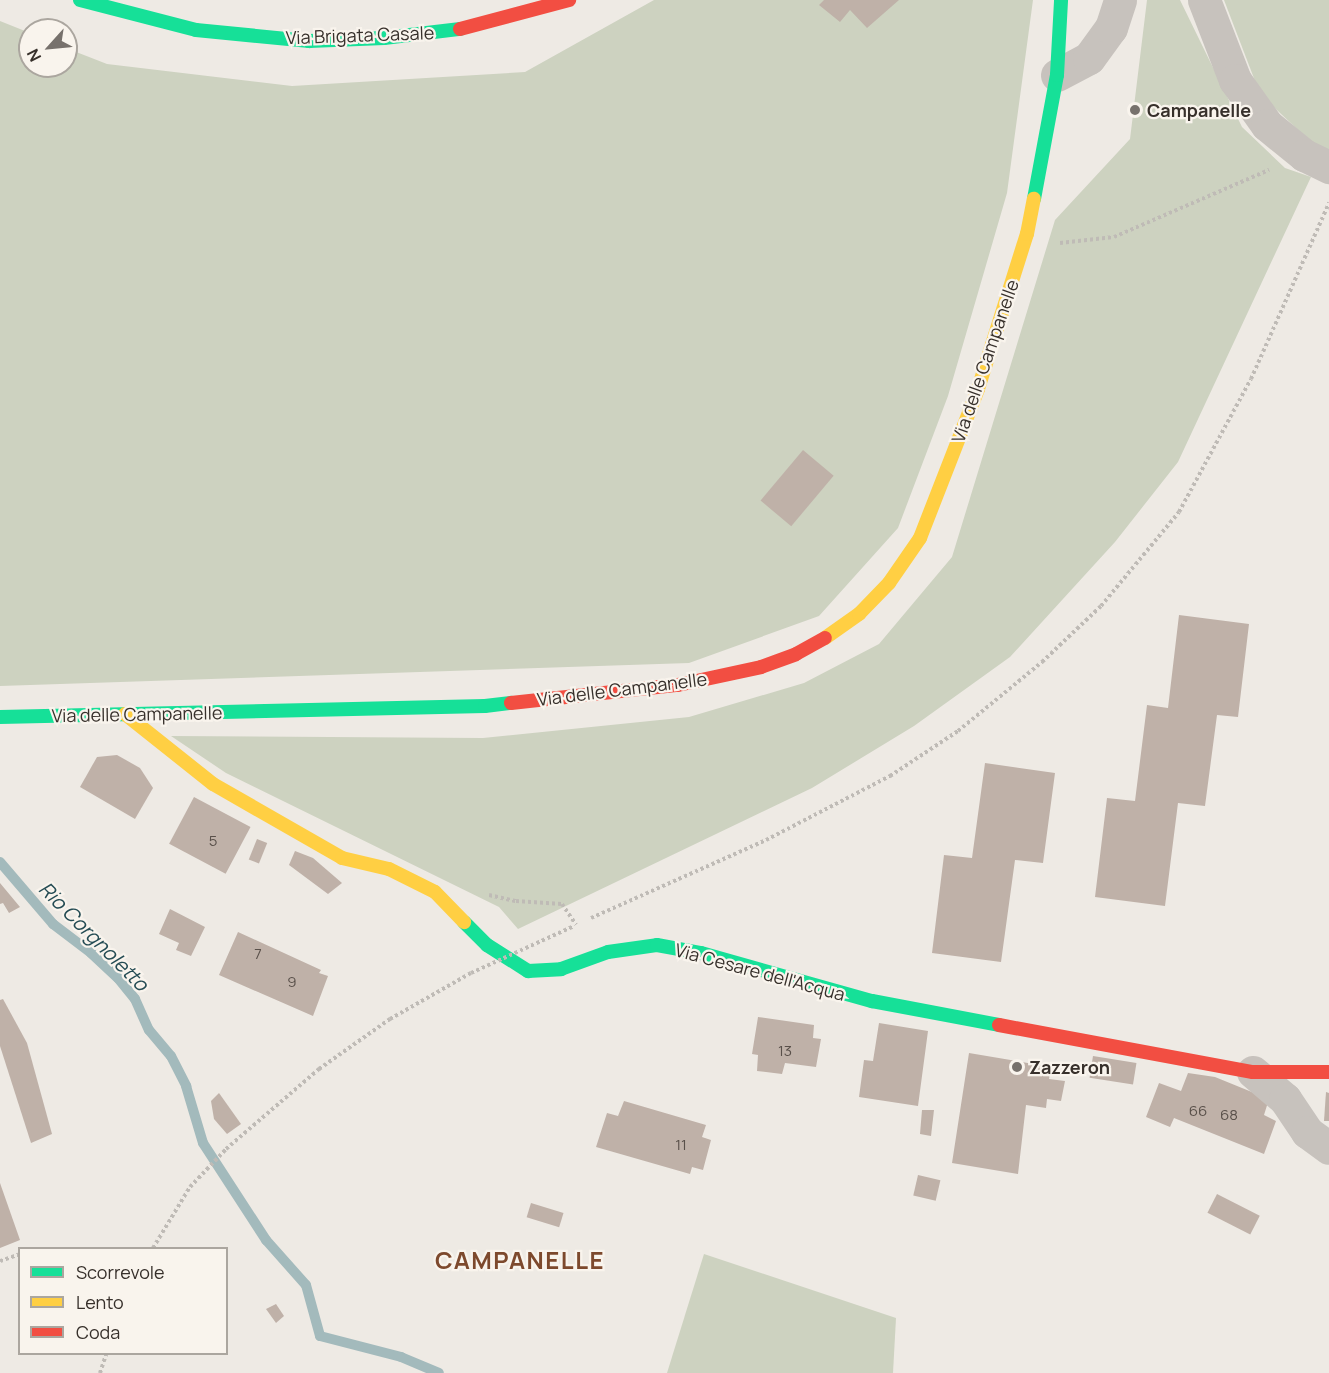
<!DOCTYPE html>
<html>
<head>
<meta charset="utf-8">
<style>
  body { margin:0 }
  #map { position:relative; width:1329px; height:1373px; overflow:hidden; background:#eeeae4; font-family:Manrope,sans-serif }
  div>[style] { position:absolute }
  [style*='--x'] { left:calc(var(--x)*1px); top:calc(var(--y)*1px); width:calc(var(--w)*1px); rotate:calc(var(--a)*1deg) }
  .green>* { inset:0; background:#cdd2c0 }
  .stream>* { height:10px; margin:-5px; padding:0 5px; transform-origin:5px; border-radius:5px; background:#a3babc }
  .building>* { inset:0; background:#bfb1a8; transform-origin:0 0 }
  .path>* { height:4px; margin-top:-2px; transform-origin:0; background:repeating-linear-gradient(90deg,#bfbbb6 0 3px,transparent 0 6px) }
  .street>* { height:33px; margin:-16.5px; padding:0 16.5px; transform-origin:16.5px; border-radius:16.5px; background:#c7c2bd }
  .fast>* { height:14px; margin:-7px; padding:0 7px; transform-origin:7px; border-radius:7px; background:#16e098 }
  .slow>* { height:14px; margin:-7px; padding:0 7px; transform-origin:7px; border-radius:7px; background:#ffcf43 }
  .jam>* { height:14px; margin:-7px; padding:0 7px; transform-origin:7px; border-radius:7px; background:#f24e42 }
  .path-bridge>* { height:4px; margin-top:-2px; transform-origin:0; background:repeating-linear-gradient(90deg,#bfbbb6 0 3px,transparent 0 6px) }
  .dots>* { width:16px; height:16px; translate:-50% -50%; box-sizing:border-box; border:3px solid #f9f4ed; border-radius:50% }
  span { translate:-50% -50%; white-space:nowrap; text-align:center; line-height:1.15; -webkit-text-stroke:4.5px #f9f4ed; paint-order:stroke }
  .number-label { font-size:15px; color:#59504a }
  .number-label span { -webkit-text-stroke-width:0 }
  .street-label { font-size:18px; color:#37302b }
  .poi-label { font-size:18px; color:#37302b; font-weight:700 }
  .left { translate:0 -50%; text-align:left }
  .water-label { font-size:20px; color:#254c54; font-style:italic }
  .district-label { font-size:24px; color:#7d492d; font-weight:700; letter-spacing:1.5px }
  .legend { position:absolute; left:18px; top:1247px; width:210px; height:108px; box-sizing:border-box; background:#f9f4ed; border:2px solid #aba69f; margin:0; padding:8px 10px; list-style:none; font-size:18px; color:#37302b }
  .legend li { display:flex; align-items:center; gap:12px; height:30px }
  .legend b { width:30px; border:2px solid #aba69f }
  .north { position:absolute; left:18px; top:18px; width:60px; height:60px; box-sizing:border-box; background:#f9f4ed; border:2px solid #aba69f; border-radius:50%; rotate:243deg; font-size:16px; font-weight:700; line-height:24px; text-align:center; color:#37302b }
  .north::after { content:''; display:block; margin:auto; width:21px; height:27px; background:#77716c; clip-path:polygon(50% 0,100% 100%,50% 72%,0 100%) }
</style>
</head>
<body>
<div id="map">
  <div class="green">
    <i style="clip-path:polygon(654px 0,1033px 0,1007px 193px,948px 396px,898px 528px,819px 616px,689px 663px,0 686px,0 21px,30px 33px,30px 66px,66px 66px,66px 48px,107px 64px,292px 86px,525px 72px)"></i>
    <i style="clip-path:polygon(1147px 0,1180px 0,1242px 127px,1285px 168px,1311px 177px,1178px 462px,1115px 542px,1010px 657px,914px 726px,812px 788px,518px 929px,499px 907px,226px 773px,171px 736px,483px 738px,689px 717px,804px 683px,879px 644px,952px 557px,1055px 220px,1130px 139px)"></i>
    <i style="clip-path:polygon(1224px 0,1329px 0,1329px 151px,1313px 144px,1260px 94px)"></i>
    <i style="clip-path:polygon(704px 1254px,896px 1318px,893px 1373px,667px 1373px)"></i>
  </div>
  <div class="stream">
    <i style="--x:0;--y:862;--w:82;--a:49.5"></i>
    <i style="--x:53;--y:924;--w:48;--a:37.3"></i>
    <i style="--x:91;--y:953;--w:37;--a:43"></i>
    <i style="--x:118;--y:978;--w:27;--a:51"></i>
    <i style="--x:135;--y:999;--w:34;--a:66"></i>
    <i style="--x:149;--y:1030;--w:34;--a:50"></i>
    <i style="--x:171;--y:1056;--w:34;--a:63"></i>
    <i style="--x:186;--y:1086;--w:59;--a:73.4"></i>
    <i style="--x:203;--y:1143;--w:116;--a:57"></i>
    <i style="--x:266;--y:1240;--w:60;--a:48.4"></i>
    <i style="--x:306;--y:1285;--w:53;--a:74.6"></i>
    <i style="--x:320;--y:1336;--w:84;--a:14.5"></i>
    <i style="--x:401;--y:1357;--w:41;--a:22.8"></i>
  </div>
  <div class="building">
    <i style="clip-path:polygon(824px 0,899px 0,867px 28px,850px 10px,840px 22px,819px 5px)"></i>
    <i style="left:803px;top:450px;width:40px;height:66px;rotate:40deg"></i>
    <i style="clip-path:polygon(1179px 615px,1249px 624px,1238px 717px,1217px 715px,1205px 806px,1178px 803px,1165px 906px,1095px 897px,1107px 798px,1135px 801px,1147px 705px,1168px 708px)"></i>
    <i style="clip-path:polygon(117px 755px,140px 768px,153px 788px,135px 819px,80px 787px,97px 757px)"></i>
    <i style="clip-path:polygon(985px 763px,1055px 773px,1043px 863px,1015px 860px,1001px 962px,932px 953px,944px 855px,972px 858px)"></i>
    <i style="left:194px;top:797px;width:64px;height:53px;rotate:28deg"></i>
    <i style="left:257px;top:839px;width:11px;height:22px;rotate:22deg"></i>
    <i style="clip-path:polygon(295px 851px,313px 858px,342px 883px,328px 894px,289px 865px)"></i>
    <i style="clip-path:polygon(0 883px,20px 907px,9px 913px,3px 903px,0 904px)"></i>
    <i style="clip-path:polygon(170px 909px,205px 927px,191px 956px,176px 950px,179px 943px,159px 934px)"></i>
    <i style="clip-path:polygon(238px 932px,321px 970px,319px 973px,328px 976px,313px 1016px,219px 975px)"></i>
    <i style="clip-path:polygon(3px 999px,27px 1043px,52px 1134px,31px 1143px,0 1046px,0 1000px)"></i>
    <i style="clip-path:polygon(758px 1017px,814px 1025px,813px 1038px,821px 1039px,816px 1067px,785px 1063px,782px 1074px,757px 1071px,758px 1055px,752px 1054px)"></i>
    <i style="clip-path:polygon(879px 1023px,928px 1031px,918px 1106px,859px 1097px,864px 1060px,873px 1061px)"></i>
    <i style="clip-path:polygon(969px 1053px,1051px 1067px,1049px 1079px,1065px 1081px,1061px 1101px,1047px 1099px,1046px 1108px,1026px 1105px,1018px 1174px,952px 1163px)"></i>
    <i style="left:1093px;top:1056px;width:44px;height:22px;rotate:9deg"></i>
    <i style="clip-path:polygon(1188px 1073px,1215px 1077px,1269px 1099px,1264px 1115px,1276px 1121px,1264px 1154px,1174px 1118px,1170px 1127px,1146px 1117px,1159px 1083px,1181px 1091px)"></i>
    <i style="clip-path:polygon(1326px 1092px,1329px 1093px,1329px 1121px,1324px 1121px)"></i>
    <i style="clip-path:polygon(219px 1093px,241px 1124px,227px 1134px,214px 1119px,211px 1101px)"></i>
    <i style="clip-path:polygon(624px 1101px,706px 1125px,702px 1137px,711px 1140px,703px 1170px,692px 1167px,690px 1174px,596px 1147px,607px 1113px,618px 1116px)"></i>
    <i style="clip-path:polygon(922px 1110px,934px 1110px,931px 1136px,920px 1134px)"></i>
    <i style="left:918px;top:1175px;width:23px;height:21px;rotate:13deg"></i>
    <i style="clip-path:polygon(0 1183px,20px 1240px,0 1248px)"></i>
    <i style="left:1217px;top:1194px;width:48px;height:21px;rotate:27deg"></i>
    <i style="left:531px;top:1203px;width:34px;height:15px;rotate:17deg"></i>
    <i style="clip-path:polygon(276px 1304px,284px 1316px,276px 1323px,266px 1309px)"></i>
  </div>
  <div class="path">
    <i style="--x:1060;--y:243;--w:54;--a:-6.3"></i>
    <i style="--x:1114;--y:237;--w:169;--a:-23.4"></i>
    <i style="--x:489;--y:895;--w:28;--a:13"></i>
    <i style="--x:516;--y:901;--w:46;--a:3.7"></i>
    <i style="--x:562;--y:904;--w:25;--a:56"></i>
    <i style="--x:591;--y:918;--w:192;--a:-24"></i>
    <i style="--x:766;--y:840;--w:140;--a:-27.3"></i>
    <i style="--x:890;--y:776;--w:82;--a:-33.5"></i>
    <i style="--x:958;--y:731;--w:109;--a:-39.4"></i>
    <i style="--x:1042;--y:662;--w:81;--a:-43.5"></i>
    <i style="--x:1101;--y:606;--w:122;--a:-50.3"></i>
    <i style="--x:1179;--y:512;--w:151;--a:-61.6"></i>
    <i style="--x:1251;--y:379;--w:193;--a:-66.1"></i>
    <i style="--x:0;--y:1261;--w:21;--a:-19"></i>
    <i style="--x:100;--y:1373;--w:20;--a:-72"></i>
  </div>
  <div class="street">
    <i style="--x:1204;--y:0;--w:86;--a:68.8"></i>
    <i style="--x:1235;--y:80;--w:55;--a:54.6"></i>
    <i style="--x:1267;--y:125;--w:48;--a:39"></i>
    <i style="--x:1304;--y:155;--w:28;--a:26"></i>
    <i style="--x:1057;--y:75;--w:36;--a:-28"></i>
    <i style="--x:1089;--y:58;--w:37;--a:-54"></i>
    <i style="--x:1111;--y:28;--w:29;--a:-72"></i>
    <i style="--x:1253;--y:1072;--w:42;--a:40.2"></i>
    <i style="--x:1285;--y:1099;--w:40;--a:56"></i>
    <i style="--x:1307;--y:1132;--w:27;--a:36"></i>
  </div>
  <div class="fast">
    <i style="--x:80;--y:0;--w:120;--a:14.5"></i>
    <i style="--x:196;--y:30;--w:114;--a:5.6"></i>
    <i style="--x:309;--y:41;--w:75;--a:-2.3"></i>
    <i style="--x:384;--y:38;--w:77;--a:-6.8"></i>
    <i style="--x:1034;--y:199;--w:126;--a:-79.5"></i>
    <i style="--x:1057;--y:75;--w:75;--a:-86.9"></i>
    <i style="--x:0;--y:717;--w:485;--a:-1.3"></i>
    <i style="--x:485;--y:706;--w:26;--a:-7"></i>
    <i style="--x:464;--y:922;--w:33;--a:45"></i>
    <i style="--x:487;--y:945;--w:49;--a:32.4"></i>
    <i style="--x:528;--y:971;--w:33;--a:-3"></i>
    <i style="--x:561;--y:969;--w:50;--a:-19.9"></i>
    <i style="--x:608;--y:952;--w:49;--a:-8.1"></i>
    <i style="--x:657;--y:945;--w:45;--a:10.3"></i>
    <i style="--x:701;--y:953;--w:178;--a:15.7"></i>
    <i style="--x:872;--y:1001;--w:129;--a:10.7"></i>
  </div>
  <div class="slow">
    <i style="--x:825;--y:638;--w:42;--a:-35.2"></i>
    <i style="--x:859;--y:614;--w:43;--a:-45.9"></i>
    <i style="--x:889;--y:583;--w:55;--a:-55.4"></i>
    <i style="--x:920;--y:538;--w:160;--a:-68.7"></i>
    <i style="--x:978;--y:389;--w:163;--a:-72.5"></i>
    <i style="--x:1027;--y:234;--w:36;--a:-79"></i>
    <i style="--x:125;--y:714;--w:112;--a:38.5"></i>
    <i style="--x:213;--y:784;--w:149;--a:29.8"></i>
    <i style="--x:342;--y:858;--w:48;--a:13.2"></i>
    <i style="--x:389;--y:869;--w:51;--a:26.6"></i>
    <i style="--x:435;--y:892;--w:42;--a:46"></i>
  </div>
  <div class="jam">
    <i style="--x:460;--y:29;--w:113;--a:-14.9"></i>
    <i style="--x:511;--y:703;--w:168;--a:-6.2"></i>
    <i style="--x:678;--y:685;--w:85;--a:-12.2"></i>
    <i style="--x:761;--y:667;--w:37;--a:-20"></i>
    <i style="--x:796;--y:654;--w:33;--a:-29"></i>
    <i style="--x:999;--y:1025;--w:258;--a:10.5"></i>
    <i style="--x:1253;--y:1072;--w:76;--a:0"></i>
  </div>
  <div class="path-bridge">
    <i style="--x:153;--y:1248;--w:71;--a:-58.8"></i>
    <i style="--x:190;--y:1187;--w:52;--a:-46.5"></i>
    <i style="--x:226;--y:1149;--w:123;--a:-40.7"></i>
    <i style="--x:319;--y:1069;--w:87;--a:-35.2"></i>
    <i style="--x:390;--y:1019;--w:93;--a:-29.6"></i>
    <i style="--x:471;--y:973;--w:113;--a:-24.5"></i>
  </div>
  <div class="dots">
    <i style="left:1135px;top:110px;background:#77716c"></i>
    <i style="left:1017px;top:1067px;background:#77716c"></i>
  </div>
  <div class="number-label">
    <span style="left:213px;top:841px">5</span>
    <span style="left:258px;top:954px">7</span>
    <span style="left:292px;top:982px">9</span>
    <span style="left:785px;top:1051px">13</span>
    <span style="left:1198px;top:1111px">66</span>
    <span style="left:1229px;top:1115px">68</span>
    <span style="left:681px;top:1145px">11</span>
  </div>
  <div class="street-label">
    <span style="left:360px;top:35px;rotate:-2deg">Via Brigata Casale</span>
    <span style="left:985px;top:361px;rotate:-71deg">Via delle Campanelle</span>
    <span style="left:622px;top:689px;rotate:-7deg">Via delle Campanelle</span>
    <span style="left:137px;top:714px;rotate:-1deg">Via delle Campanelle</span>
    <span style="left:760px;top:972px;rotate:15deg">Via Cesare dell'Acqua</span>
  </div>
  <div class="poi-label">
    <span class="left" style="left:1147px;top:110px">Campanelle</span>
    <span class="left" style="left:1029px;top:1067px">Zazzeron</span>
  </div>
  <div class="water-label">
    <span style="left:94px;top:936px;rotate:45deg">Rio Corgnoletto</span>
  </div>
  <div class="district-label">
    <span style="left:520px;top:1260px">CAMPANELLE</span>
  </div>
  <ul class="legend">
  <li><b style="height:8px;background:#16e098"></b>Scorrevole</li>
  <li><b style="height:8px;background:#ffcf43"></b>Lento</li>
  <li><b style="height:8px;background:#f24e42"></b>Coda</li>
  </ul>
  <div class="north">N</div>
</div>
</body>
</html>
